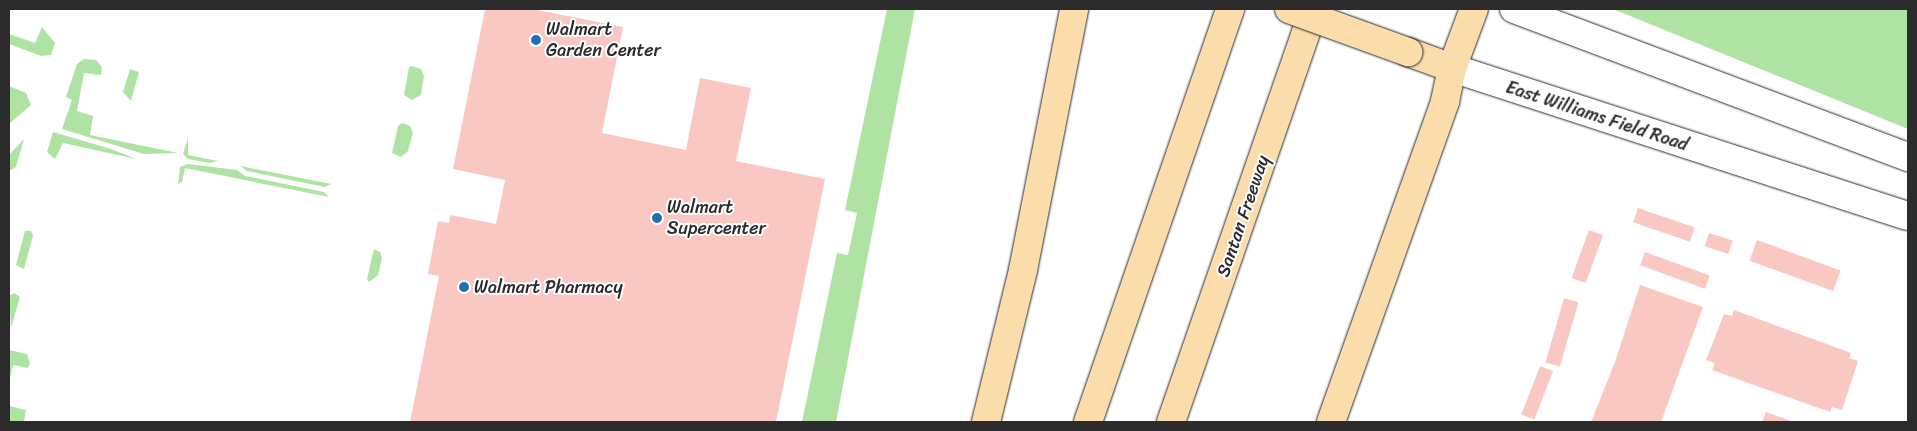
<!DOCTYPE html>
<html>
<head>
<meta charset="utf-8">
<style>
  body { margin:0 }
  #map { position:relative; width:1917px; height:431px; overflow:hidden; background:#fff; font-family:Sriracha,sans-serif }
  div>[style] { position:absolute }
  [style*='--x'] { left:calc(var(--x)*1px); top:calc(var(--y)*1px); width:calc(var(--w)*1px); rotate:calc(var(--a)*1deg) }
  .green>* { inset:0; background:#afe3a4 }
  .building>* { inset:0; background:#f9c8c3; transform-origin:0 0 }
  .roads { filter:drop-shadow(0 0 1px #2b2b2b) drop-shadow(0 0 1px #2b2b2b) }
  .secondary>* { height:28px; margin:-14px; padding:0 14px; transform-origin:14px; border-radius:14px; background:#fff }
  .primary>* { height:28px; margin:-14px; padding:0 14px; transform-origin:14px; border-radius:14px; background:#fbdcab }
  .motorway>* { height:28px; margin:-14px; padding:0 14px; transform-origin:14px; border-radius:14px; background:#fbdcab }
  .bridges { filter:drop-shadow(0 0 1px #2b2b2b) drop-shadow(0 0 1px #2b2b2b) }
  .primary-bridge>* { height:28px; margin:-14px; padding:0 14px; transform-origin:14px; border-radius:14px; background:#fbdcab }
  .dots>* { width:14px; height:14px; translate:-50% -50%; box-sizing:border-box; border:2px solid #fff; border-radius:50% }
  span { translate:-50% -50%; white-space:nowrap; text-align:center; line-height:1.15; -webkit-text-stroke:4px #fff; paint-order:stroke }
  .poi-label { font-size:18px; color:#2b2b2b }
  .left { translate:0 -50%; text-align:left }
  .street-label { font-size:18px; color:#2b2b2b }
  .frame { position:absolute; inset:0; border:10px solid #2b2b2b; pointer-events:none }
</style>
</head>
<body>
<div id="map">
  <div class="green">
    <i style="clip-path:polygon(887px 9px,915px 9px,836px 422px,802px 422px,837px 253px,848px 255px,857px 213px,845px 210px)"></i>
    <i style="clip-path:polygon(1613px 9px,1908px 9px,1908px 129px)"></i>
    <i style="clip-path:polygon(42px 27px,55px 43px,51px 55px,41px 56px,9px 44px,9px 34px,35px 43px)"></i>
    <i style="clip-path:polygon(84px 59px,96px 60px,102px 67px,101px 75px,84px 73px,77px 111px,93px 116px,90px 135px,178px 153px,144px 154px,62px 129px,72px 100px,66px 97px,77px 64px)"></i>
    <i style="clip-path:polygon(412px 66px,421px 69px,424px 76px,421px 95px,412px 100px,404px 95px,409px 67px)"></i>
    <i style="clip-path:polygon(130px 69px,139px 72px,131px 101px,123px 92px)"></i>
    <i style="clip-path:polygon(9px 86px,26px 93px,31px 105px,9px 124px)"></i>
    <i style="clip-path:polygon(402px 123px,410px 126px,413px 133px,408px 151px,401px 157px,392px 153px,398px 126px)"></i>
    <i style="clip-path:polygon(53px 132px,111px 149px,136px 159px,63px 143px,55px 159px,47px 152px)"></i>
    <i style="clip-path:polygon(188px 138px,188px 155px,218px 161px,210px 163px,188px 159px,183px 154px)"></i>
    <i style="clip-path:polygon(24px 139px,16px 167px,9px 171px,9px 155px)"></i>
    <i style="clip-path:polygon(188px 164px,237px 170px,245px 176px,324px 192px,329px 197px,185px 168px,182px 182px,178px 184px,180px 167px)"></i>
    <i style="clip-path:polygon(240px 166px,331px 184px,325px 187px,247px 171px)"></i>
    <i style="clip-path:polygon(25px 231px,31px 231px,33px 236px,24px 269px,16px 265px)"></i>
    <i style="clip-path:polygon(374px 249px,380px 252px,382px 258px,378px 275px,369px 282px,367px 279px)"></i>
    <i style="clip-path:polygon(14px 293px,20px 297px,11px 328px,9px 296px)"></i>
    <i style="clip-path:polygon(9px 350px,27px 354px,30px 363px,28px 368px,13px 365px,9px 382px)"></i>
    <i style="clip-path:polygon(9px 406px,26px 410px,24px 422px,9px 422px)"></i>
  </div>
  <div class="building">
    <i style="clip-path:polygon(485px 9px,532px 9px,623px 27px,602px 133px,686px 150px,700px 78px,751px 88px,736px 161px,825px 179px,776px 422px,410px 422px,439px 276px,428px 274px,438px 221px,449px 223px,450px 215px,496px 224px,505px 180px,453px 169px)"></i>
    <i style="left:1638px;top:208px;width:60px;height:15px;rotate:19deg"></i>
    <i style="left:1589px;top:230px;width:15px;height:51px;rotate:20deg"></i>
    <i style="left:1709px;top:233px;width:25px;height:14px;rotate:18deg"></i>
    <i style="left:1757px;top:240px;width:89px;height:22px;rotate:20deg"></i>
    <i style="left:1645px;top:252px;width:69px;height:14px;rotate:20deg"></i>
    <i style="clip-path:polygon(1640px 285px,1703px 307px,1661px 422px,1591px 422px,1615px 362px)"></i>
    <i style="left:1564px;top:298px;width:15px;height:67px;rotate:16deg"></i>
    <i style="clip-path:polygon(1734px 310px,1851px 353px,1849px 358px,1858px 361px,1842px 410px,1832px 407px,1830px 412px,1712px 370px,1715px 363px,1706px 360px,1724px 314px,1732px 316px)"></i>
    <i style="left:1540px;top:366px;width:14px;height:52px;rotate:21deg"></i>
    <i style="clip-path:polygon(1766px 412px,1794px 422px,1762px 422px)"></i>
  </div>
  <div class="roads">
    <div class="secondary">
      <i style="--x:1514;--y:9;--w:421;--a:20.6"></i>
      <i style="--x:1452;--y:68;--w:479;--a:18"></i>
    </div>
    <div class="primary">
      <i style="--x:1408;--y:52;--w:47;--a:20"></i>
    </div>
    <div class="motorway">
      <i style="--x:986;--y:422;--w:156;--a:-76.3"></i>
      <i style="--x:1023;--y:270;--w:266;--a:-78.9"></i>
      <i style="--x:1088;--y:422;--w:437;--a:-71"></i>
      <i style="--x:1171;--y:422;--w:437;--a:-70.9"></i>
      <i style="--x:1331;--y:422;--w:341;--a:-70.4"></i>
      <i style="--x:1445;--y:101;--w:34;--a:-78"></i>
      <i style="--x:1452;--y:68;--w:63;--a:-69.6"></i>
    </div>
  </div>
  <div class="bridges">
    <div class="primary-bridge">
      <i style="--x:1289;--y:9;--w:127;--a:19.9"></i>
    </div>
  </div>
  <div class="dots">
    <i style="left:536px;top:40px;background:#1f6fb2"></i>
    <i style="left:657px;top:218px;background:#1f6fb2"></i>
    <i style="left:464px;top:287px;background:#1f6fb2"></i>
  </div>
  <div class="poi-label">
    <span class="left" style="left:546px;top:40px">Walmart<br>Garden Center</span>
    <span class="left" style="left:667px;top:218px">Walmart<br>Supercenter</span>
    <span class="left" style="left:474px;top:287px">Walmart Pharmacy</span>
  </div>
  <div class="street-label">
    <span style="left:1597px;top:116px;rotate:18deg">East Williams Field Road</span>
    <span style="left:1243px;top:216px;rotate:-71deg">Santan Freeway</span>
  </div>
  <div class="frame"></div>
</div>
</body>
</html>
